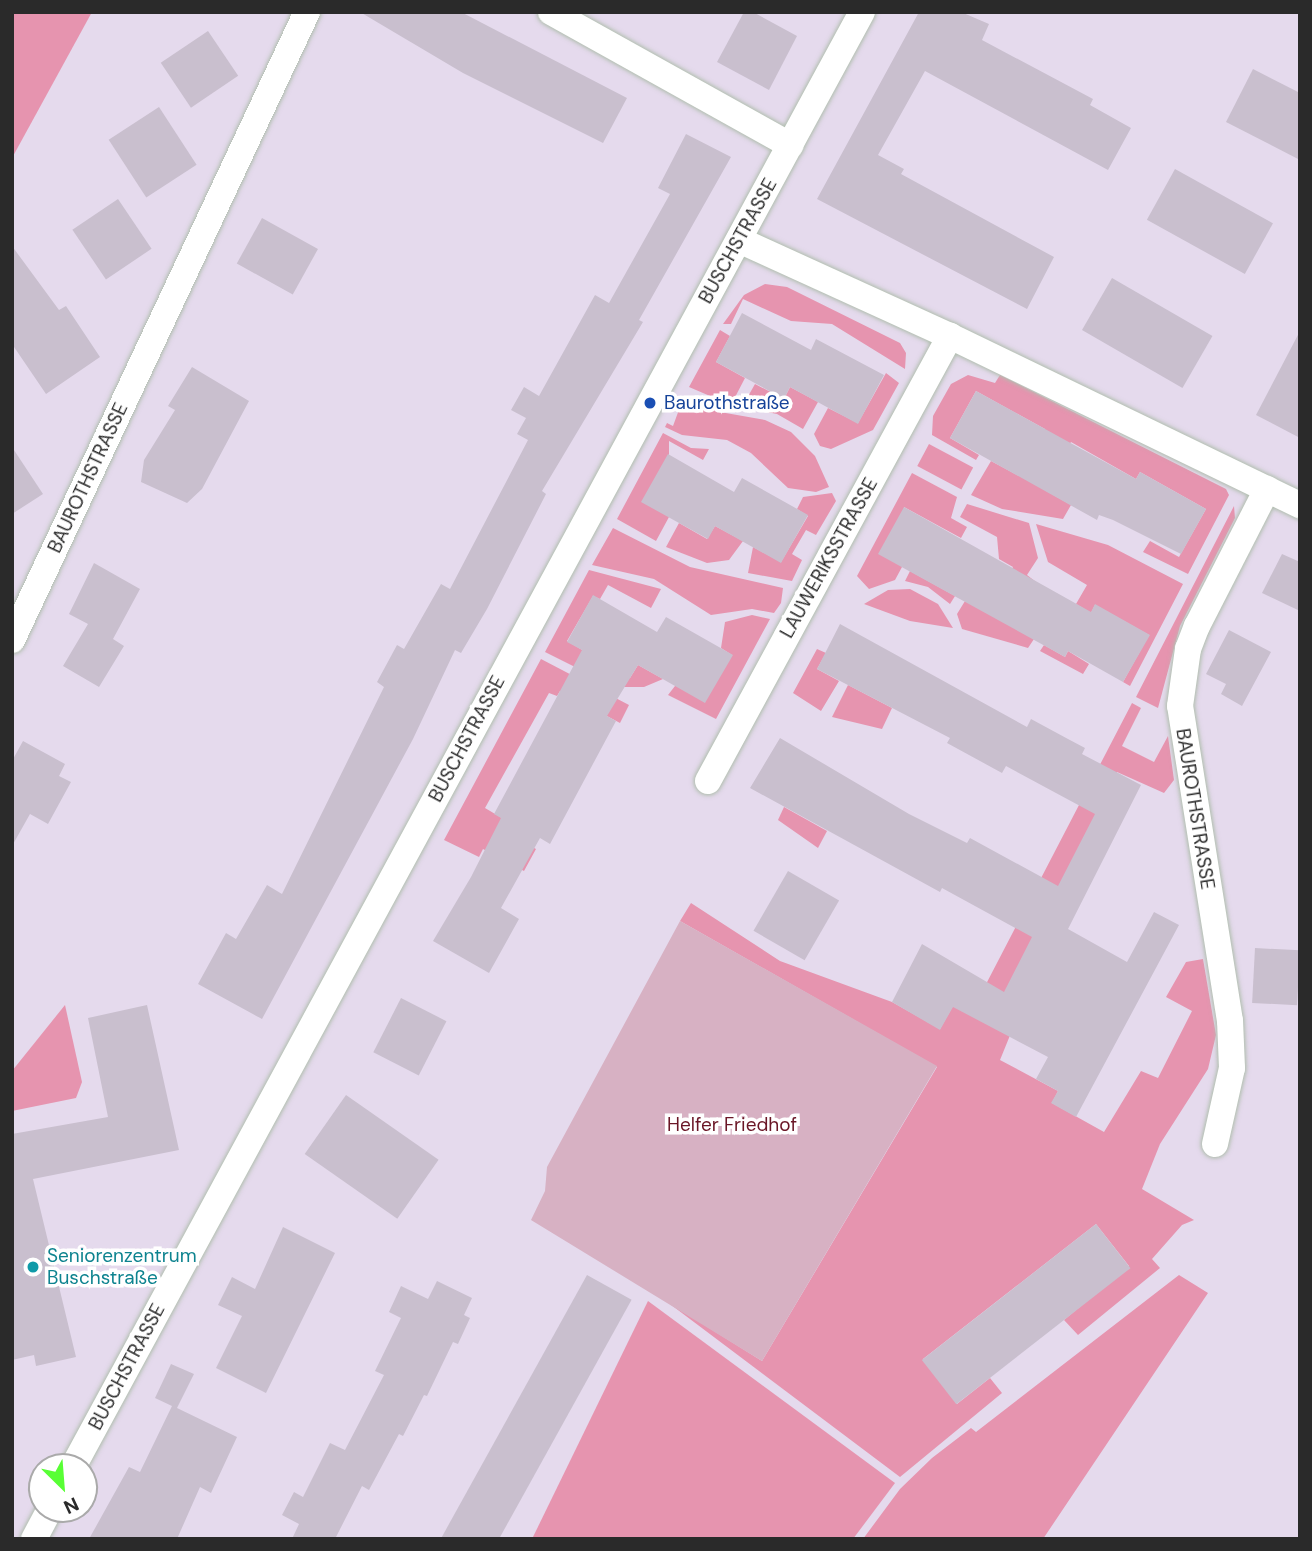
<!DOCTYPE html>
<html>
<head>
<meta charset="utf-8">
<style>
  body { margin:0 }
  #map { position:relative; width:1312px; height:1551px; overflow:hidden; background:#e5daed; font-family:"DM Sans",sans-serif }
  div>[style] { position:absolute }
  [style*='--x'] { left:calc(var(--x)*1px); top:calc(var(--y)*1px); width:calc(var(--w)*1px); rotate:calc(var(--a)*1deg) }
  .green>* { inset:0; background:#e694af; transform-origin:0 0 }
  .cemetery>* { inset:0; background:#d7b1c3 }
  .building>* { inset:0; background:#c9bfce; transform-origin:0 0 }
  .roads { filter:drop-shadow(0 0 2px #b1beaf) drop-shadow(0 0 2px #b1beaf) }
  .street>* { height:26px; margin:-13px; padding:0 13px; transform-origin:13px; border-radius:13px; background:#fff }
  .dots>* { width:19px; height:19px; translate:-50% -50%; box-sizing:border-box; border:4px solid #fff; border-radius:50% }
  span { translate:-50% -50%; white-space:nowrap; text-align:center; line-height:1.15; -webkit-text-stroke:7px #fff; paint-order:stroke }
  .street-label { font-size:19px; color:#2a2a2a }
  .transit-label { font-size:19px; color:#164399 }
  .left { translate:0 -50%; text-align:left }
  .park-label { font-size:19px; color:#6a1626 }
  .culture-label { font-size:19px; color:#0d838f }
  .frame { position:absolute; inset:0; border:14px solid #2a2a2a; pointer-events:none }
  .north { position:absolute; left:28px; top:1453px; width:70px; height:70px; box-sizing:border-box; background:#fff; border:2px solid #aaa; border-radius:50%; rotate:155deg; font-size:19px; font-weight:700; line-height:28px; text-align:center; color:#2a2a2a }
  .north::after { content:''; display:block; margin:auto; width:24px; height:32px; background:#58ff35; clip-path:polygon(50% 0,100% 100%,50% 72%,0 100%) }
</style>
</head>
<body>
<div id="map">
  <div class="green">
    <i style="clip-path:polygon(12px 12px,92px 12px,12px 158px)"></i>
    <i style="clip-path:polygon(765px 284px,787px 287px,900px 343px,906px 353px,905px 369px,832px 324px,791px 321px,743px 299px,731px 324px,723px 324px,744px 295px)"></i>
    <i style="clip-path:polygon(720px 330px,730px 336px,716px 362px,745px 378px,731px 405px,689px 387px)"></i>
    <i style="clip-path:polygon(886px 373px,899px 383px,873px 430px,831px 449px,820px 446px,814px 434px,828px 408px,858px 423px)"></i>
    <i style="clip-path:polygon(968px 375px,995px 383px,1000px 375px,1226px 489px,1229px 495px,1188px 574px,1143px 552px,1150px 541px,1179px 557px,1206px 509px,1140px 472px,1136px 479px,1071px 442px,1043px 489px,1071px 505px,1063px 519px,1002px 509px,971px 495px,991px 461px,1019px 476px,1045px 429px,976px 391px,950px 438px,979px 455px,976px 460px,932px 435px,933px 416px,951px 384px)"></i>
    <i style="clip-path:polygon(755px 384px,784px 399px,790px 387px,818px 402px,803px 429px,777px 414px,742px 407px)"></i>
    <i style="clip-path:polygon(684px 396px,720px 412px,765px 420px,791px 432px,815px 456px,829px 487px,816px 492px,788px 488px,751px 453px,727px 440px,682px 435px,665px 427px,667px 423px,673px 426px)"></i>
    <i style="clip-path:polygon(663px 433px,691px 448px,709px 449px,703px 460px,669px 441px,669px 517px,656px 541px,617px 519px)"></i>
    <i style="left:929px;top:444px;width:50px;height:25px;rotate:28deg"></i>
    <i style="clip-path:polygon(912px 473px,957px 497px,951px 518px,967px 527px,961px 538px,904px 507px,902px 567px,895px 580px,869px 589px,857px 576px)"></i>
    <i style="clip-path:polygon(832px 493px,836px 501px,816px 535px,806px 530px,792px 554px,802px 560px,792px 581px,748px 573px,753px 547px,781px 562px,808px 516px,797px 509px,803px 497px)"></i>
    <i style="clip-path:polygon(967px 504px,1029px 523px,1038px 558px,1027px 575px,1036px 582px,1034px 639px,1028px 648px,962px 629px,957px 614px,965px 601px,988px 613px,1013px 567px,999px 559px,997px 537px,960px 517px)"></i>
    <i style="clip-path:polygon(1234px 506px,1235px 518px,1180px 626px,1158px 708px,1136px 697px)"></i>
    <i style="clip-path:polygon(679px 523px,707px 539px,715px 526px,743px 541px,729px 560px,707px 563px,666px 547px)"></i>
    <i style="clip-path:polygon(1036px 524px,1108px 545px,1183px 584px,1130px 686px,1123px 682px,1149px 635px,1095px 605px,1091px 613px,1076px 604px,1087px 585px,1048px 562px)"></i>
    <i style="clip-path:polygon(613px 528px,690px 567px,783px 588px,781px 603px,774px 613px,752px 609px,711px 615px,654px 579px,592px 565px)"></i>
    <i style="clip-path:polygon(589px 570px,661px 589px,651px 608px,608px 585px,600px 599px,593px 596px,567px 641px,594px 657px,585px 672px,545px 652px)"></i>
    <i style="clip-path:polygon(910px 571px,955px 596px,950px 604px,928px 587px,905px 581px)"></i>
    <i style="clip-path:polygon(910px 589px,938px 604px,953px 628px,910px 621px,864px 604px,888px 590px)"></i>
    <i style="clip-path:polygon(752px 615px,770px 619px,716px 719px,668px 695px,675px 686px,732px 655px,721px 648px,725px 622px)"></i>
    <i style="clip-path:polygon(1044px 645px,1065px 657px,1068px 651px,1089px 664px,1083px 674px,1040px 651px)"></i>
    <i style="clip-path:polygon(817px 649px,826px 653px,817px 669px,839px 681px,821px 711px,793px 693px)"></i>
    <i style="clip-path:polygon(541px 659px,629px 705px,620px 723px,560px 691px,557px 696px,549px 693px,485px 808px,507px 821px,503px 832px,536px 849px,524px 871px,483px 849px,479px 857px,444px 840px)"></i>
    <i style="clip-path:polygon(604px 663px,630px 678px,638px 665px,663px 679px,644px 687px,621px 687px)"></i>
    <i style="clip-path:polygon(848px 685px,892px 708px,882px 729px,832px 717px)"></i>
    <i style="clip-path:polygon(1132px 703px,1141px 708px,1122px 746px,1154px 762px,1168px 736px,1174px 780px,1164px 793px,1117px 772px,1000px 1060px,1058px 1091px,1052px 1103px,1104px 1132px,1141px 1071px,1158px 1078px,1192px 1011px,1166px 997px,1186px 962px,1203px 959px,1216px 1035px,1208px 1069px,1160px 1144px,1142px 1189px,1194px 1220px,1182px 1225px,1152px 1259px,1160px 1268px,1078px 1335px,1064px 1320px,1129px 1266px,1096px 1224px,923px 1359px,957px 1404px,990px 1378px,1002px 1393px,900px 1477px,666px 1301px,762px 1361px,937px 1067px,680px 921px,691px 903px,780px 961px,892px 1002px,940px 1029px,954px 1004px,971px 1013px)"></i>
    <i style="clip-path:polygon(784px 807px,827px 831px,818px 848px,778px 820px)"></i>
    <i style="clip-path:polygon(65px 1005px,82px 1082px,76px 1098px,12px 1111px,12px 1071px)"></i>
    <i style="clip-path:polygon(1179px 1275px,1208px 1293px,1043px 1539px,863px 1539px,900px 1489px,932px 1458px,971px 1428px,976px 1432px)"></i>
    <i style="clip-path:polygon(648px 1301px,895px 1483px,853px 1539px,532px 1539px)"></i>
  </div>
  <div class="cemetery">
    <i style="clip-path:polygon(680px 921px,937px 1066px,762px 1361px,531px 1220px,545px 1191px,547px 1167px)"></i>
  </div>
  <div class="building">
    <i style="clip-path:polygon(360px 12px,461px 12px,627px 98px,603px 143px,463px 73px)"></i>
    <i style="clip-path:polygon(744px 12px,753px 12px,797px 36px,769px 90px,717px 62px)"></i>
    <i style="clip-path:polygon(919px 12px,961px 12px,989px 24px,982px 40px,1093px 99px,1090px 105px,1131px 128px,1108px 170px,925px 71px,878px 155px,904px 169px,901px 174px,1054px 257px,1027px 309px,817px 199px)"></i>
    <i style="left:208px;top:31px;width:54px;height:57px;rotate:56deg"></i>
    <i style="clip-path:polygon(1253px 69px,1300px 93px,1300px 160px,1226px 122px)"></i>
    <i style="left:159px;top:107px;width:69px;height:60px;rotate:57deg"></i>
    <i style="clip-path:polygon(686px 134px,731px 157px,639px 320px,643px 322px,542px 491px,546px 494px,487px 609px,461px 653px,455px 650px,413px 739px,262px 1019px,198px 984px,226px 933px,236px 939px,267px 885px,282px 894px,384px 687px,377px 682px,397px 645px,404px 649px,441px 584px,450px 589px,528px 440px,517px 434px,526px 418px,511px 410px,524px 387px,539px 396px,595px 295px,609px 303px,670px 194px,658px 188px)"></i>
    <i style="left:1175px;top:169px;width:112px;height:58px;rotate:29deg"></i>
    <i style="left:118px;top:199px;width:60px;height:55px;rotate:56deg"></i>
    <i style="left:262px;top:218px;width:64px;height:52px;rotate:29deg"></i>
    <i style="clip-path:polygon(12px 246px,59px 310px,66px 306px,100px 357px,46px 394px,12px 344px)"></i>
    <i style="left:1112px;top:278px;width:116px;height:60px;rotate:30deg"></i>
    <i style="clip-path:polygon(742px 313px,811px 350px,816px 339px,884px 375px,858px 424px,790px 387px,784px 399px,716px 362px)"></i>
    <i style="clip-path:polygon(1300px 331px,1300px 438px,1256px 415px)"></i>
    <i style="clip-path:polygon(192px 367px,249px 401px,202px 489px,187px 503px,141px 482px,144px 460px,175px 410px,168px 406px)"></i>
    <i style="clip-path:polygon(976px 391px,1136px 479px,1140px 472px,1206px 509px,1181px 554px,1113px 520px,1099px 515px,1097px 520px,950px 438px)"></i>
    <i style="clip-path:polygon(12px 447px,43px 494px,12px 514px)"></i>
    <i style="clip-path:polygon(668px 454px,734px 492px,742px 478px,808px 515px,781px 563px,715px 526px,708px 539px,641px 502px)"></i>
    <i style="clip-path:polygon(904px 507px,1091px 612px,1095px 604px,1150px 635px,1123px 682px,1068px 651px,1065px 657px,878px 554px)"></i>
    <i style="clip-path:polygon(1282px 554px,1300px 562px,1300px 611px,1262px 593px)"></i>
    <i style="clip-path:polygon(94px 563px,140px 589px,113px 639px,124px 646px,99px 687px,63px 666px,88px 624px,69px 614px)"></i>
    <i style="clip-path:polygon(593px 595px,657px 632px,666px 617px,733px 655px,705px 703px,638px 665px,607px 716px,616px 721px,550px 844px,540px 838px,501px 908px,519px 919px,489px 973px,433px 941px,471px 877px,501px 818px,494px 814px,582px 650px,567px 642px)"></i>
    <i style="clip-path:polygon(840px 624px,1027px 727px,1031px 719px,1068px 739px,1085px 748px,1082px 754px,1141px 785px,1068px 929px,1127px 962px,1154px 912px,1179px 925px,1076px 1117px,1051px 1103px,1058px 1091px,1036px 1079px,1048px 1057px,953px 1007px,940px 1030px,892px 1002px,922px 944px,1004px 992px,1032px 937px,942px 888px,940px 892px,750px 788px,780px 738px,909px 814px,967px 843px,970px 838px,1058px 886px,1095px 814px,1006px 766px,1002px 773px,947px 743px,950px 738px,817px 669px)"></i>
    <i style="clip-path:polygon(1229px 630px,1271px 652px,1242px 706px,1221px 694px,1226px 684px,1206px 674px)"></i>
    <i style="clip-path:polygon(23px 741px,65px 764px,59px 776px,71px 782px,48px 824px,30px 814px,12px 846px,12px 761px)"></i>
    <i style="left:788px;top:871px;width:59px;height:69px;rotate:30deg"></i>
    <i style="left:1255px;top:948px;width:45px;height:55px;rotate:3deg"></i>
    <i style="left:401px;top:998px;width:51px;height:61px;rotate:27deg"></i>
    <i style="clip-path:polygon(147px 1005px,179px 1150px,33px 1179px,76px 1357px,36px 1366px,34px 1355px,12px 1360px,12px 1134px,108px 1117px,88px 1018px)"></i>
    <i style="left:346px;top:1095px;width:113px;height:72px;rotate:35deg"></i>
    <i style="left:1096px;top:1224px;width:56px;height:221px;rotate:52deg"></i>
    <i style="clip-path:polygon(283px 1227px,335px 1253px,266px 1393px,216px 1368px,242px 1316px,218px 1305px,232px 1277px,255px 1289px)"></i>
    <i style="left:587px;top:1275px;width:51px;height:300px;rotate:29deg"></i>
    <i style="clip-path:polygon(437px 1281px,472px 1298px,464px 1315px,470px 1318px,458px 1344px,453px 1342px,427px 1396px,424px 1395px,403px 1436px,399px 1434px,369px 1490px,362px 1486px,335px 1539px,292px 1539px,299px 1524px,282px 1515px,294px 1492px,303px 1497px,330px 1443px,345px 1450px,384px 1375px,375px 1371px,401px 1318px,389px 1312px,401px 1286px,428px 1299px)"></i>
    <i style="clip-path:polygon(171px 1364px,194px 1374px,177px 1408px,237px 1437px,211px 1493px,200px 1487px,177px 1539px,89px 1539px,129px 1467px,140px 1472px,172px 1406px,155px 1398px)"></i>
  </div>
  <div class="roads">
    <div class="street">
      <i style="--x:551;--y:12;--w:274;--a:29.1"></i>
      <i style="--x:739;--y:240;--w:232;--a:24.5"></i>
      <i style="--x:950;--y:336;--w:389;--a:25.8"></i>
      <i style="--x:12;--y:640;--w:694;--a:-64.84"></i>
      <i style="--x:708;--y:781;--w:507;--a:-61.46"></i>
      <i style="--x:1215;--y:1144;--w:78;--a:-77.4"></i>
      <i style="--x:1232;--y:1068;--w:47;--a:-92.4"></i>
      <i style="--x:1230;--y:1021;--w:319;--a:-99"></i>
      <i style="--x:1180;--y:706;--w:58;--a:-82"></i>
      <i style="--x:1188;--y:649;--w:25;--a:-69"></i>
      <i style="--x:1197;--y:626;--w:154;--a:-62.9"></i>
      <i style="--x:73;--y:1467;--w:1655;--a:-61.53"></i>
      <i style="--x:34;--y:1539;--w:34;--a:-62"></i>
    </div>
  </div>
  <div class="dots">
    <i style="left:650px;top:403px;background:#1a4fb4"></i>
    <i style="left:33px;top:1267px;background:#0f9aa8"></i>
  </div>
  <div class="street-label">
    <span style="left:738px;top:241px;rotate:-61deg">BUSCHSTRASSE</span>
    <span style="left:88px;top:478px;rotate:-65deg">BAUROTHSTRASSE</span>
    <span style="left:829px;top:558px;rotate:-61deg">LAUWERIKSSTRASSE</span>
    <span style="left:467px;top:739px;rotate:-62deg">BUSCHSTRASSE</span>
    <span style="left:1195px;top:809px;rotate:81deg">BAUROTHSTRASSE</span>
    <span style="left:127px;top:1367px;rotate:-62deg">BUSCHSTRASSE</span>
  </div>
  <div class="transit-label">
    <span class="left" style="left:664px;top:403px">Baurothstraße</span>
  </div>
  <div class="park-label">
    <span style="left:732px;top:1125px">Helfer Friedhof</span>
  </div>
  <div class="culture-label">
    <span class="left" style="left:47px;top:1267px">Seniorenzentrum<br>Buschstraße</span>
  </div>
  <div class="frame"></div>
  <div class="north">N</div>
</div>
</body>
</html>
